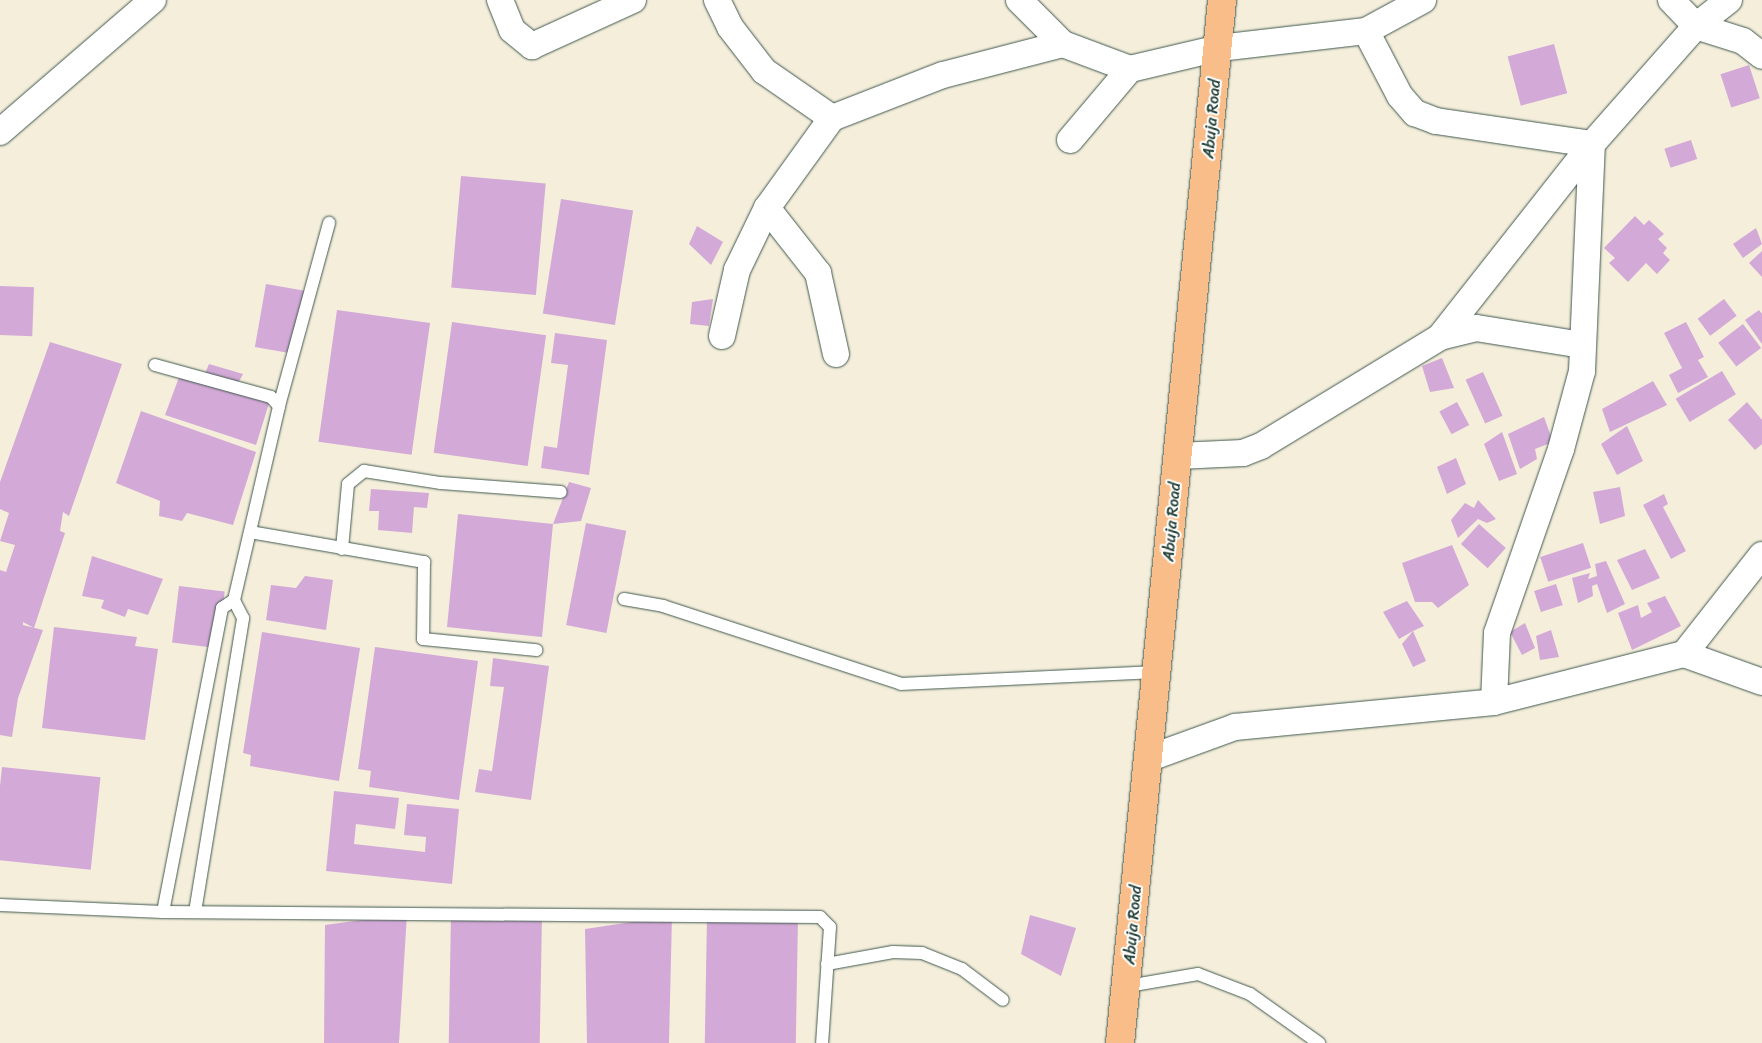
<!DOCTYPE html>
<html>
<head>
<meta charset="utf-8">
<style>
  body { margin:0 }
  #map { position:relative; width:1762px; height:1043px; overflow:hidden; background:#f4eedb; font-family:Sriracha,sans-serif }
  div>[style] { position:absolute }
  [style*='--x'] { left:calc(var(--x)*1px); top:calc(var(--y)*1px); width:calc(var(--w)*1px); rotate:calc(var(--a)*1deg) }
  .building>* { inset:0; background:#d3a9d7; transform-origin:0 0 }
  .roads { filter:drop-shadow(0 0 1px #3f584d) drop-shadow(0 0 1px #3f584d) }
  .service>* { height:12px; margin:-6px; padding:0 6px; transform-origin:6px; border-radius:6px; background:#fff }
  .minor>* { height:26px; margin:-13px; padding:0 13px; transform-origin:13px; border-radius:13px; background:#fff }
  .primary>* { height:28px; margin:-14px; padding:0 14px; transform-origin:14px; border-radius:14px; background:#f8bd89 }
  span { translate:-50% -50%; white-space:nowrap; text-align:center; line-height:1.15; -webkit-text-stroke:4px #fff; paint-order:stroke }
  .street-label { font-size:16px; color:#1f3d34 }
</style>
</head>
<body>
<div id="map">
  <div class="building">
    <i style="left:1554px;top:44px;width:51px;height:48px;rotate:75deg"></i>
    <i style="left:1749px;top:65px;width:35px;height:30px;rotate:72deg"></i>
    <i style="left:1691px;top:140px;width:20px;height:28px;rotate:72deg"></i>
    <i style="left:461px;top:176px;width:85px;height:112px;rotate:5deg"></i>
    <i style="left:561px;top:199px;width:73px;height:116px;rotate:9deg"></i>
    <i style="clip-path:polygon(1635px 216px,1644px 225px,1649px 220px,1664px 234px,1658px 239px,1667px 248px,1663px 253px,1670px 260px,1657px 274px,1646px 263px,1628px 282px,1609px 263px,1615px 258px,1604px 248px)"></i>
    <i style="clip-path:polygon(697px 226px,723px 242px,711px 265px,689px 244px)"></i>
    <i style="clip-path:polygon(1756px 228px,1762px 244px,1743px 258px,1733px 244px)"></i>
    <i style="clip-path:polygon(1762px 251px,1762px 277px,1749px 263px)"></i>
    <i style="left:266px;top:284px;width:45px;height:64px;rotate:10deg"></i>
    <i style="left:0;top:286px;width:34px;height:49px;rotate:2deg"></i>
    <i style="clip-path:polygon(713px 299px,709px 326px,690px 324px,692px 302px)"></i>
    <i style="left:1724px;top:299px;width:21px;height:33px;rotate:53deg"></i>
    <i style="left:337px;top:310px;width:94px;height:133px;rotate:8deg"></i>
    <i style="clip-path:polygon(1759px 310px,1762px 314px,1762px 344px,1745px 320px)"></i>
    <i style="left:452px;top:322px;width:95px;height:132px;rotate:8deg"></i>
    <i style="clip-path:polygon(1686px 322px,1704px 357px,1698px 360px,1708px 377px,1678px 393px,1669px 375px,1682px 368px,1664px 333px)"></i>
    <i style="left:1743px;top:324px;width:30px;height:31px;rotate:53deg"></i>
    <i style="clip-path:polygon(555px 333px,607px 340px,589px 475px,541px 468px,544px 446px,557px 448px,568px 365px,551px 363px)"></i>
    <i style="clip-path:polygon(50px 342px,122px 364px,69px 516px,63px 512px,60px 531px,65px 533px,34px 628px,23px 622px,23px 625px,43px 630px,18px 698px,12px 737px,0 735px,0 570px,6px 572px,15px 545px,0 541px,9px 513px,0 509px,0 482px)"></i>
    <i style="clip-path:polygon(1442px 358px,1454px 388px,1430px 392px,1422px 366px)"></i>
    <i style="clip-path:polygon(209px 364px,243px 374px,236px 387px,271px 397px,256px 445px,165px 415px,181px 372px,203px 378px)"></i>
    <i style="left:1722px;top:371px;width:27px;height:54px;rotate:59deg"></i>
    <i style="left:1483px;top:372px;width:48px;height:19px;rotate:66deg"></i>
    <i style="clip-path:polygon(1653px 381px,1667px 405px,1610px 432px,1602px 409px)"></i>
    <i style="left:1457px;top:402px;width:26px;height:20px;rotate:62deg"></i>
    <i style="clip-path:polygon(1747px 402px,1762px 420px,1762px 444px,1755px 450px,1728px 420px)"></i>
    <i style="clip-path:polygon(141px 411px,256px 452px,233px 525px,187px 513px,182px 521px,159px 516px,160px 501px,116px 483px)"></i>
    <i style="clip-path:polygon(1544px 417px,1553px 442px,1535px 449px,1537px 459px,1520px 469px,1508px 434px)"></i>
    <i style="clip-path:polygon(1627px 426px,1643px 461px,1617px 475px,1601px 444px)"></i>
    <i style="clip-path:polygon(1502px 432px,1517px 474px,1499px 481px,1484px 444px)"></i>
    <i style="clip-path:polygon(1456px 458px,1466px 484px,1447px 494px,1437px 467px)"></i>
    <i style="clip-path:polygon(569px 482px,591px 488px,581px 521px,553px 524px,542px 637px,447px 627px,458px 514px,553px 524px)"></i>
    <i style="clip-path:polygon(1620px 487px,1625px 516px,1600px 524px,1593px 492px)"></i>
    <i style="clip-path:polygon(371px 489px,429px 493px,427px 508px,414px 507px,412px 533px,378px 530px,379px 511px,369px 511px)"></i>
    <i style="clip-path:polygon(1664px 494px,1668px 504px,1663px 507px,1686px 551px,1671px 559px,1643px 505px)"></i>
    <i style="clip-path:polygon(1478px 500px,1496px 519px,1487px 523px,1478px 519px,1458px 538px,1451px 520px,1465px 503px,1474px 508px)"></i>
    <i style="left:586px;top:523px;width:41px;height:104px;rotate:11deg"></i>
    <i style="left:1479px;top:524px;width:36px;height:27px;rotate:42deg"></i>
    <i style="left:1583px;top:543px;width:26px;height:45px;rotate:72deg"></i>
    <i style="clip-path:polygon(1452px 545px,1469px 585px,1438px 608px,1432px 602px,1415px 602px,1402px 563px)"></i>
    <i style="clip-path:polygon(1645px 549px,1660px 578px,1632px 590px,1617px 560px)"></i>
    <i style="clip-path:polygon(92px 556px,163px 579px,148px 615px,128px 609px,125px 617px,101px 608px,104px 600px,82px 596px)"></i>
    <i style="clip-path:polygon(1606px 561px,1625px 604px,1607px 613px,1597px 584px,1592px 586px,1593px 596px,1578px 603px,1572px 578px,1590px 573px,1588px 579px,1597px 576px,1595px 564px)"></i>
    <i style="clip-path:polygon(305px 576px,333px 580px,326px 630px,266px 620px,271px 585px,296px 588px)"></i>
    <i style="left:1556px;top:584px;width:22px;height:23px;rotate:72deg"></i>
    <i style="left:179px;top:586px;width:46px;height:57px;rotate:7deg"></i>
    <i style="clip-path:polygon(1665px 596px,1681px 626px,1632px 650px,1618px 613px,1638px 605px,1641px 618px,1652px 612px,1647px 603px)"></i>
    <i style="clip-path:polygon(1407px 601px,1424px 626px,1413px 631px,1426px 661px,1413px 667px,1402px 644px,1413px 631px,1399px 639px,1383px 612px)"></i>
    <i style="clip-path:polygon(1525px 623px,1535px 648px,1522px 655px,1510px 632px)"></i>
    <i style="clip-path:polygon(54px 627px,137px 637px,135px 646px,158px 649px,145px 740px,42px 728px)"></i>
    <i style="clip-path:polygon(1551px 630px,1559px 657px,1540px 660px,1536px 636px)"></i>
    <i style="clip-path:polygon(262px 632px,360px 648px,339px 781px,250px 766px,251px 755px,243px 753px)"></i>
    <i style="clip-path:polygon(375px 647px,478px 661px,459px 800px,369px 787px,371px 771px,358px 769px)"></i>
    <i style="clip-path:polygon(493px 658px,549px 666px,531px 800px,475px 792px,479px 769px,492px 771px,504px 687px,490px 686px)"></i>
    <i style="left:2px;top:767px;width:99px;height:93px;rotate:6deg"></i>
    <i style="clip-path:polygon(334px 791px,399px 798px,395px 829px,356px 824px,354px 844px,425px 852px,426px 837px,404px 835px,407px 804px,459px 809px,452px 884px,326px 871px)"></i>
    <i style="clip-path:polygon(407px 914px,399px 1043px,324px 1043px,325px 925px)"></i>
    <i style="left:451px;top:914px;width:91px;height:129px;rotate:1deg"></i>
    <i style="clip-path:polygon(1030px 915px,1076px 928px,1061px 976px,1021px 954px)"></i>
    <i style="clip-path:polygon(672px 916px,669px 1043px,587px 1043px,585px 929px)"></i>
    <i style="left:707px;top:916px;width:91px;height:127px;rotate:1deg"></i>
  </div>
  <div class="roads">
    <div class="service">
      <i style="--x:155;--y:365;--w:120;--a:15.4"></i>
      <i style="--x:271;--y:397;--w:12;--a:48"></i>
      <i style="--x:250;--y:532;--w:177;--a:9.8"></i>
      <i style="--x:424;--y:562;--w:77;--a:90.7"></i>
      <i style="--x:423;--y:639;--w:114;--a:5.6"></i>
      <i style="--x:342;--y:549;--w:65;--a:-84.7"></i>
      <i style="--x:348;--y:484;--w:21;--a:-39"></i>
      <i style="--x:364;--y:471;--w:78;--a:8.9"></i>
      <i style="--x:441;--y:483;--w:120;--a:4.3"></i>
      <i style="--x:624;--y:599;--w:40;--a:10"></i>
      <i style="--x:663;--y:606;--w:250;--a:18.1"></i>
      <i style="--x:901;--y:684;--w:255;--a:-2.7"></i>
      <i style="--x:0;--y:905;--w:163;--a:2.5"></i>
      <i style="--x:163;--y:912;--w:657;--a:0.44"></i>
      <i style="--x:820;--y:917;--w:14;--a:45"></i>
      <i style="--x:830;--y:927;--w:116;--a:93.9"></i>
      <i style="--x:163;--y:912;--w:310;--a:-79"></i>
      <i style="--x:222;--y:608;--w:14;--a:-34"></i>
      <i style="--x:195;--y:912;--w:298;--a:-80.7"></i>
      <i style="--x:243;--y:618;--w:20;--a:-117"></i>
      <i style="--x:234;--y:600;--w:199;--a:-76.9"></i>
      <i style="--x:279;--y:406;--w:190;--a:-74.7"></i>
      <i style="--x:827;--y:964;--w:67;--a:-10.3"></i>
      <i style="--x:893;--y:952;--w:29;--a:2"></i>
      <i style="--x:922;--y:953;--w:43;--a:21.8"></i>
      <i style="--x:962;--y:969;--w:51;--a:37.1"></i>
      <i style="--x:1128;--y:986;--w:71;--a:-9.7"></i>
      <i style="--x:1198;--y:974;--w:56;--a:21"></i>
      <i style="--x:1250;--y:994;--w:85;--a:35.4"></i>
    </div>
    <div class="minor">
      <i style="--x:500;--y:0;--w:32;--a:68"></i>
      <i style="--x:512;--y:30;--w:26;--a:39"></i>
      <i style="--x:532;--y:46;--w:111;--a:-24.5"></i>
      <i style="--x:717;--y:0;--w:30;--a:64"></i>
      <i style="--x:730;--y:27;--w:56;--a:52.3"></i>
      <i style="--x:764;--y:71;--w:83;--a:34.7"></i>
      <i style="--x:832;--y:118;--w:119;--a:-21.2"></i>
      <i style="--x:943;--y:75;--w:124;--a:-14.5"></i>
      <i style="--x:1019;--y:0;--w:62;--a:45"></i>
      <i style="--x:1063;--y:44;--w:72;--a:20.5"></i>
      <i style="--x:1130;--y:69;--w:91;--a:-13.3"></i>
      <i style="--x:1219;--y:48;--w:148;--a:-6.6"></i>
      <i style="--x:1366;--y:31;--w:65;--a:-28.5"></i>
      <i style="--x:1671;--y:0;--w:36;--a:46"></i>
      <i style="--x:1696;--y:26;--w:49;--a:17.7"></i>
      <i style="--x:1743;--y:41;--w:24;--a:38"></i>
      <i style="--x:1366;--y:31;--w:73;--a:62.4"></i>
      <i style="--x:1400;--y:96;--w:23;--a:49"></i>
      <i style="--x:1415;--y:113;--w:22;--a:21"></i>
      <i style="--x:1436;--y:121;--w:158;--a:8.4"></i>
      <i style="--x:0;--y:132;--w:202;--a:-40.8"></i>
      <i style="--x:1070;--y:140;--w:93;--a:-49.8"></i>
      <i style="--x:767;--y:208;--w:83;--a:51.9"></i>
      <i style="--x:818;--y:273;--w:83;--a:77.5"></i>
      <i style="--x:722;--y:336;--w:68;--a:-77.2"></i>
      <i style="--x:737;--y:270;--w:69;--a:-64.2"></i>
      <i style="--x:767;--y:208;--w:111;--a:-54.2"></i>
      <i style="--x:1440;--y:337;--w:246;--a:-51.8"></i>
      <i style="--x:1178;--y:456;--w:65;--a:-2.6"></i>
      <i style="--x:1243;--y:453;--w:19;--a:-21"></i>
      <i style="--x:1261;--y:446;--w:210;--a:-31.3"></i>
      <i style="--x:1440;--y:337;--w:37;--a:-14"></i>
      <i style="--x:1476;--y:328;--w:107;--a:9.1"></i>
      <i style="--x:1684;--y:654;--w:126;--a:-51.8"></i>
      <i style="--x:1494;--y:702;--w:69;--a:-87.5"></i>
      <i style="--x:1497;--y:633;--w:195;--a:-70.8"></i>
      <i style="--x:1561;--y:449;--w:81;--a:-74.9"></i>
      <i style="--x:1582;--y:371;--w:227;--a:-87.5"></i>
      <i style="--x:1592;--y:144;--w:157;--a:-48.6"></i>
      <i style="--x:1696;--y:26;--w:42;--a:-38.2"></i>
      <i style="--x:1147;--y:759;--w:94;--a:-20"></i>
      <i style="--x:1235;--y:727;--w:260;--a:-5.5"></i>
      <i style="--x:1494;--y:702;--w:196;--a:-14.2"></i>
      <i style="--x:1684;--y:654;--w:83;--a:19.7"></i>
    </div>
    <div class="primary">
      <i style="--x:1120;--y:1043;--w:1048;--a:-84.41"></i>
    </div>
  </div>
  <div class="street-label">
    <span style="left:1212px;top:119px;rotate:-85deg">Abuja Road</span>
    <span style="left:1172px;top:522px;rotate:-85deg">Abuja Road</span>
    <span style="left:1133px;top:925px;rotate:-85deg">Abuja Road</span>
  </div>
</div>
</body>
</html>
